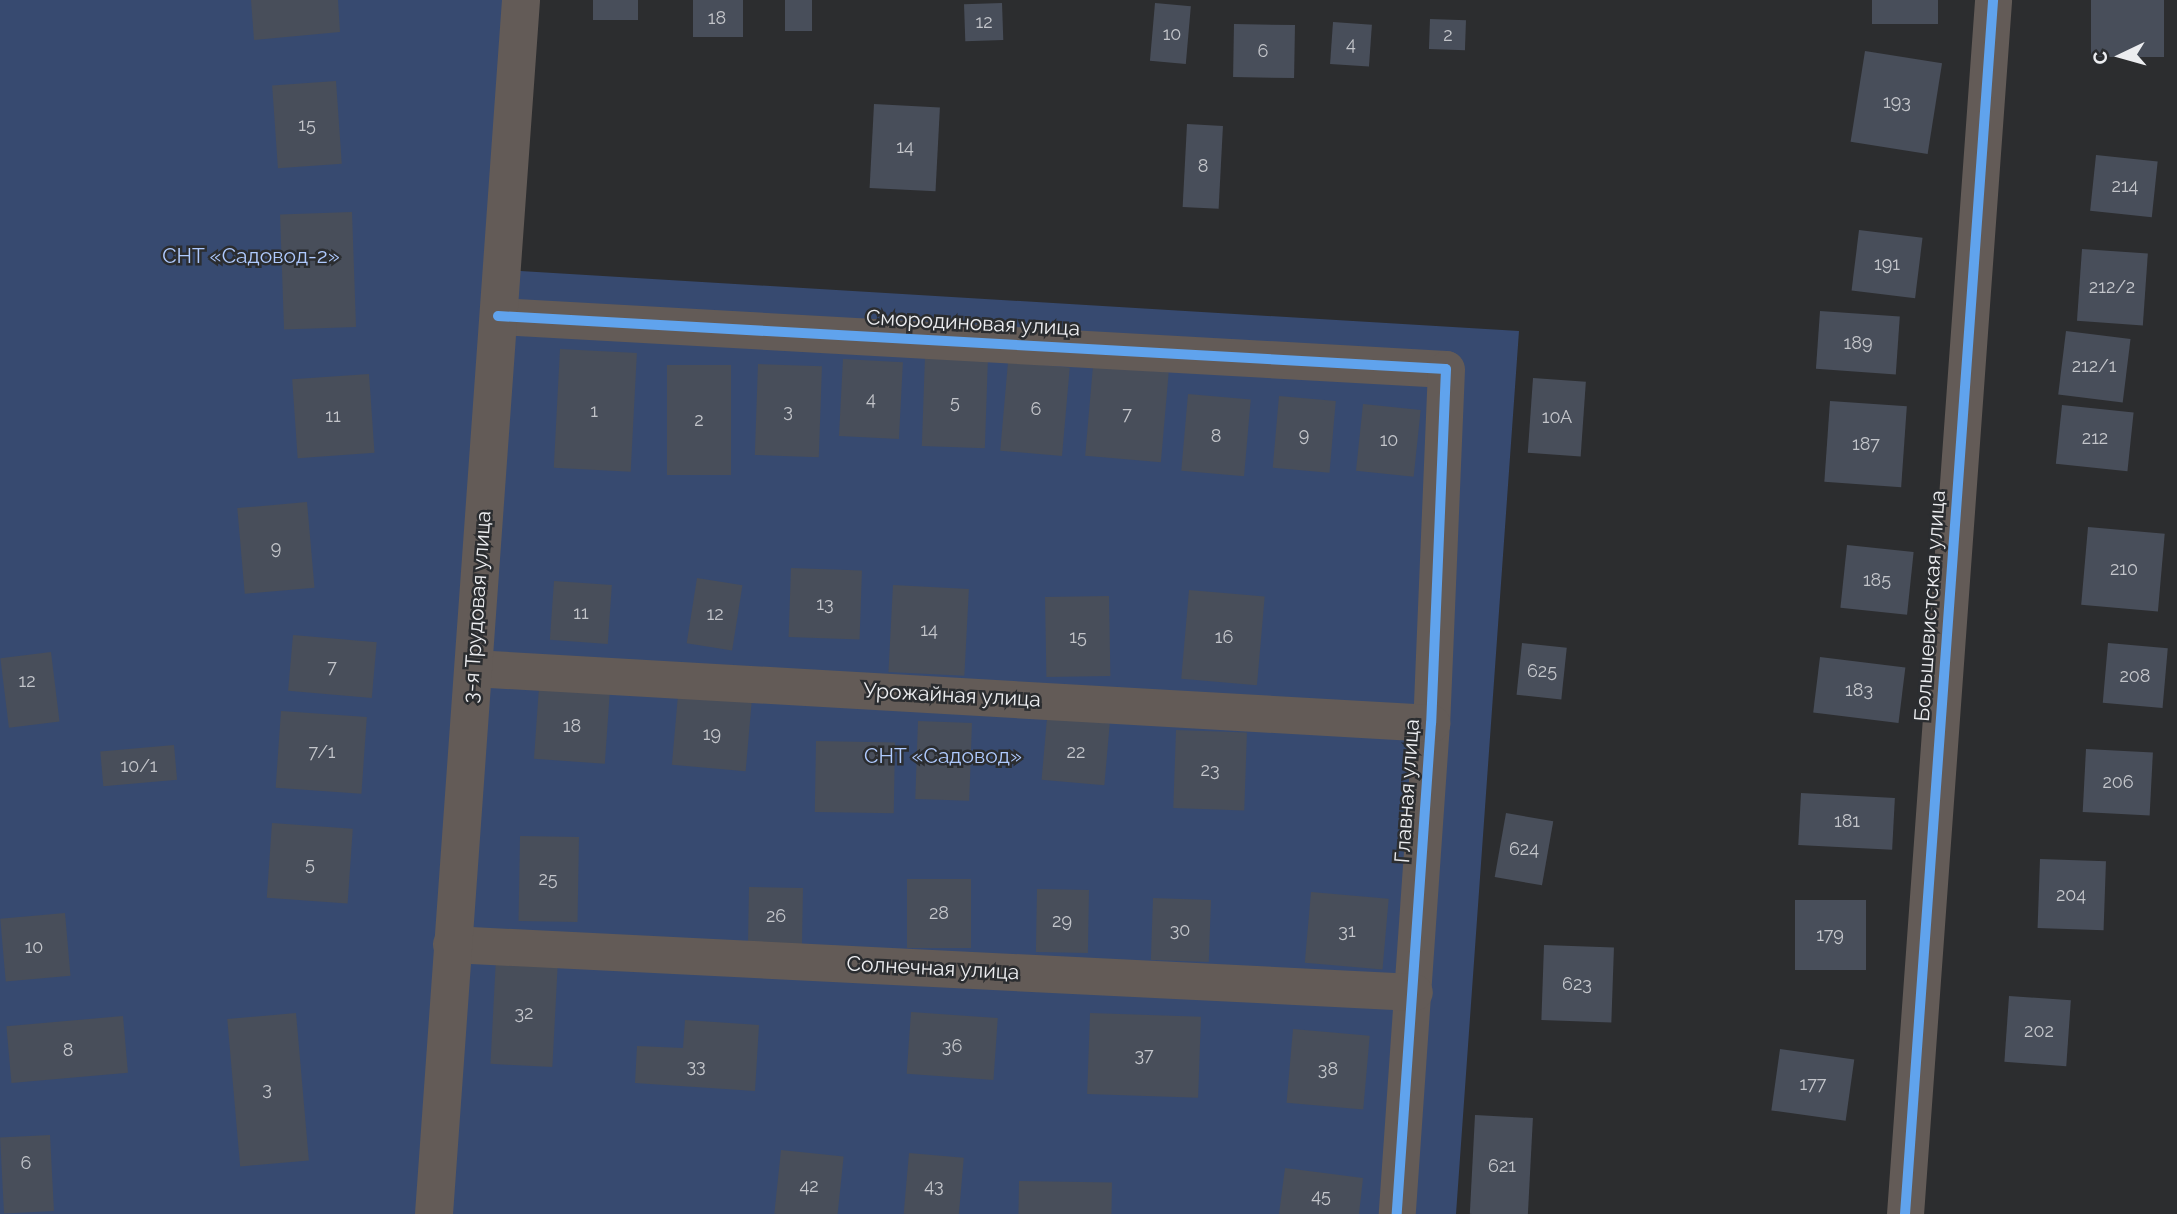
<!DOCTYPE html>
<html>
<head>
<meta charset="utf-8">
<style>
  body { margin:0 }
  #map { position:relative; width:2177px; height:1214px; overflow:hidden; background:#2c2d2f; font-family:Raleway,sans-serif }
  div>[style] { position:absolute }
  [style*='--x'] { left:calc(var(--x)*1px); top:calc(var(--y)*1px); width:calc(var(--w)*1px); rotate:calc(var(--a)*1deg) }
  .green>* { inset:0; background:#374a70 }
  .building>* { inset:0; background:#484e5a; transform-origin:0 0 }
  .minor>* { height:37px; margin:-18.5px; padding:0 18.5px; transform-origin:18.5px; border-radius:18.5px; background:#635b57 }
  .tertiary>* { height:38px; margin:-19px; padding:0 19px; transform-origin:19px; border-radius:19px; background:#635b57 }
  .cycleway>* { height:10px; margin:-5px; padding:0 5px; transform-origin:5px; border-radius:5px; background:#60a3ed }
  span { translate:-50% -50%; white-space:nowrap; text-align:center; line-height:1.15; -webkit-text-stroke:5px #2b2d30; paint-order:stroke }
  .number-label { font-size:18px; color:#c3c5ca }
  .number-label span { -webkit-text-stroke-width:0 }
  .park-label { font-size:21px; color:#afcafe }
  .street-label { font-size:21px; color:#ecedf0 }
  .north { position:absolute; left:2086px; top:21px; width:70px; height:70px; -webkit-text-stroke:5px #2b2d30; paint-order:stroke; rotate:265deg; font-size:19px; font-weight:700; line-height:28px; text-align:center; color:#ecedf0 }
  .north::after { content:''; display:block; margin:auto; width:24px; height:32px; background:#ecedf0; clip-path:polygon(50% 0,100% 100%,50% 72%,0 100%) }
</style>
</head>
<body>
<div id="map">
  <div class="green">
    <i style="clip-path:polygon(0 0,521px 0,502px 270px,1519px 331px,1456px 1214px,0 1214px)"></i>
  </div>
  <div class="building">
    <i style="clip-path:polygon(251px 0,338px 0,340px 32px,254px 40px)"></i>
    <i style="left:593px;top:0;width:45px;height:20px"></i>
    <i style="left:693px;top:0;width:50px;height:37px"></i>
    <i style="left:785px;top:0;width:27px;height:31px"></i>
    <i style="left:1872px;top:0;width:66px;height:24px"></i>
    <i style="left:2091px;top:0;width:73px;height:57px"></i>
    <i style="left:1002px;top:3px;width:37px;height:38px;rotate:88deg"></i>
    <i style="left:1155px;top:3px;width:36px;height:58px;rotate:5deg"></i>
    <i style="left:1430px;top:19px;width:36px;height:30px;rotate:2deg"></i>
    <i style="left:1333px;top:22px;width:39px;height:42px;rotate:4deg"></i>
    <i style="left:1234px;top:24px;width:61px;height:53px;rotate:1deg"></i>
    <i style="left:1865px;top:51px;width:78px;height:92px;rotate:9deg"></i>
    <i style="left:336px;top:81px;width:83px;height:64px;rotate:86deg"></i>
    <i style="left:874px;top:104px;width:66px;height:84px;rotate:3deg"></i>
    <i style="left:1187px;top:124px;width:36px;height:83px;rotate:3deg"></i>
    <i style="left:2096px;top:155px;width:62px;height:56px;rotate:6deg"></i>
    <i style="left:352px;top:212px;width:115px;height:72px;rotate:88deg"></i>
    <i style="left:1859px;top:230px;width:64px;height:61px;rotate:7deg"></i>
    <i style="left:2082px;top:249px;width:66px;height:72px;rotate:4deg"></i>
    <i style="left:1820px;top:311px;width:80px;height:58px;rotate:4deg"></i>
    <i style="left:2066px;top:331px;width:65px;height:64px;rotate:7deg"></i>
    <i style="left:560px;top:349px;width:77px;height:119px;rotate:3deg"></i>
    <i style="left:925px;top:356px;width:63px;height:90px;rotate:2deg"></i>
    <i style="left:843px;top:359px;width:60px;height:77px;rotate:3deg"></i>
    <i style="left:1008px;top:362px;width:62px;height:89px;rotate:5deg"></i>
    <i style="left:758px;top:364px;width:64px;height:91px;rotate:2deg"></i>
    <i style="left:667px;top:365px;width:64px;height:110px"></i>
    <i style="left:1093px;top:366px;width:76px;height:90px;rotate:5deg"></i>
    <i style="left:369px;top:374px;width:79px;height:77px;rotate:86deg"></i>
    <i style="left:1533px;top:378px;width:53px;height:75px;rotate:4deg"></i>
    <i style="left:1188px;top:394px;width:63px;height:77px;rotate:5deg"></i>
    <i style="left:1279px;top:396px;width:57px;height:72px;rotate:5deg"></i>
    <i style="left:1830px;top:401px;width:77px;height:81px;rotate:4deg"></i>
    <i style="left:1363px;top:404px;width:58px;height:67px;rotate:6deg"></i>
    <i style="left:2062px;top:405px;width:72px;height:59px;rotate:6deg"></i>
    <i style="left:307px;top:502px;width:86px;height:70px;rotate:85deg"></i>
    <i style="left:2088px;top:527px;width:77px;height:78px;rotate:5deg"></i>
    <i style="left:1847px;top:545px;width:67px;height:63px;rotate:6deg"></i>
    <i style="left:791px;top:568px;width:71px;height:69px;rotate:2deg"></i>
    <i style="left:697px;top:578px;width:46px;height:66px;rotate:9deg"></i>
    <i style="left:554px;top:581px;width:58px;height:59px;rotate:4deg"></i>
    <i style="left:893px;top:585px;width:76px;height:87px;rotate:3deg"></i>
    <i style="left:1189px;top:590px;width:76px;height:89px;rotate:5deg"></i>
    <i style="left:1109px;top:596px;width:80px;height:64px;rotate:89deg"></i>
    <i style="left:293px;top:635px;width:84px;height:56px;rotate:5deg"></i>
    <i style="left:1522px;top:643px;width:45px;height:52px;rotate:6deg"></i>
    <i style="left:2108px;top:643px;width:60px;height:60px;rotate:5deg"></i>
    <i style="left:51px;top:652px;width:70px;height:51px;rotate:83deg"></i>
    <i style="left:1820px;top:657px;width:86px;height:56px;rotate:7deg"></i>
    <i style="left:539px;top:687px;width:71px;height:72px;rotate:4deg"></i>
    <i style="left:678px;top:695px;width:74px;height:70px;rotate:5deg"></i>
    <i style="left:281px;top:711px;width:86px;height:77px;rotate:4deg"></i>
    <i style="left:1047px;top:718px;width:63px;height:62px;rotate:5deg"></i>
    <i style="left:918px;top:721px;width:54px;height:78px;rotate:2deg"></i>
    <i style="left:1176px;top:730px;width:71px;height:78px;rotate:2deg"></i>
    <i style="left:816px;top:741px;width:79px;height:71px;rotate:1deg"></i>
    <i style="left:174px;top:745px;width:35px;height:74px;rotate:85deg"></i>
    <i style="left:2086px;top:749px;width:67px;height:63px;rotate:3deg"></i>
    <i style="left:1801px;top:793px;width:94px;height:52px;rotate:3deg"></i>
    <i style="left:1506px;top:813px;width:48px;height:65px;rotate:10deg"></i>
    <i style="left:272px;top:823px;width:81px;height:75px;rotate:4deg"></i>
    <i style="left:520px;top:836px;width:59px;height:85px;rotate:1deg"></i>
    <i style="left:2040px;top:859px;width:66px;height:69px;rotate:2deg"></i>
    <i style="left:907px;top:879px;width:64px;height:69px"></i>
    <i style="left:749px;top:887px;width:54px;height:57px;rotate:1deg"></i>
    <i style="left:1037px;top:889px;width:52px;height:63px;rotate:1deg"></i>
    <i style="left:1311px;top:892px;width:78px;height:71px;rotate:5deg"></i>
    <i style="left:1153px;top:898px;width:58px;height:62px;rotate:2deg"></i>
    <i style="left:1795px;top:900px;width:71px;height:70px"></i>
    <i style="left:65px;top:913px;width:63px;height:65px;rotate:85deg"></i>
    <i style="left:1544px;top:945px;width:70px;height:75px;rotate:2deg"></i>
    <i style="left:496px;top:958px;width:62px;height:106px;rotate:3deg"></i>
    <i style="left:2009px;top:996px;width:62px;height:66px;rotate:4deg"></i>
    <i style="left:911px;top:1012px;width:87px;height:62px;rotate:4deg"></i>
    <i style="left:296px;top:1013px;width:148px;height:69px;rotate:85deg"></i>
    <i style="left:1090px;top:1013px;width:111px;height:81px;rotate:2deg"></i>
    <i style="left:123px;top:1016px;width:57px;height:117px;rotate:85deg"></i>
    <i style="clip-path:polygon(685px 1020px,759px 1025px,755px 1091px,635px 1083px,637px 1046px,683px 1048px)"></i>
    <i style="left:1293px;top:1029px;width:77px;height:74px;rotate:5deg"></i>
    <i style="left:1780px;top:1049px;width:75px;height:62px;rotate:8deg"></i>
    <i style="left:1475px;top:1115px;width:58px;height:99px;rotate:3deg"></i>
    <i style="left:50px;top:1135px;width:76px;height:50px;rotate:87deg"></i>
    <i style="left:781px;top:1150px;width:63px;height:64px;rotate:6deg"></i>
    <i style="left:909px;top:1153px;width:55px;height:61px;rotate:5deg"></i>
    <i style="clip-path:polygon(1285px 1168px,1363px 1178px,1359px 1214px,1279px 1214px)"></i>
    <i style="left:1019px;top:1181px;width:93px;height:33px;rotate:1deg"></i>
  </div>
  <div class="minor">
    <i style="--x:498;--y:316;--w:949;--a:3.2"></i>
    <i style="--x:1446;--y:369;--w:354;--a:92.4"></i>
    <i style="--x:1431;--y:723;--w:492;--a:94"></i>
    <i style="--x:473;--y:668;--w:960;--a:3.29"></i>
    <i style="--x:451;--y:944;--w:964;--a:2.85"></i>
    <i style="--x:1905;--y:1214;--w:1217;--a:-85.85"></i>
  </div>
  <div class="tertiary">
    <i style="--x:434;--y:1214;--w:1217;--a:-85.9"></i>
  </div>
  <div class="cycleway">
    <i style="--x:498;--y:316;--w:949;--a:3.2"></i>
    <i style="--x:1446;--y:369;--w:354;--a:92.4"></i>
    <i style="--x:1431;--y:723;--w:492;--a:94"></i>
    <i style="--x:1905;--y:1214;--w:1217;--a:-85.85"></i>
  </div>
  <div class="number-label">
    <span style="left:717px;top:18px">18</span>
    <span style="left:984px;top:22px">12</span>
    <span style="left:1172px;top:34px">10</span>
    <span style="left:1448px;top:35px">2</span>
    <span style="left:1351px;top:44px">4</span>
    <span style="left:1263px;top:51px">6</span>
    <span style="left:1897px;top:102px">193</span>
    <span style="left:307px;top:125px">15</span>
    <span style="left:905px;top:147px">14</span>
    <span style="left:1203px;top:166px">8</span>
    <span style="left:2125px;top:186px">214</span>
    <span style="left:1887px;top:264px">191</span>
    <span style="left:2112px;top:287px">212/2</span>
    <span style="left:1858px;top:343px">189</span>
    <span style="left:2094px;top:366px">212/1</span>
    <span style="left:871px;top:399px">4</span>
    <span style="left:955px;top:402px">5</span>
    <span style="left:1036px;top:409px">6</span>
    <span style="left:594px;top:411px">1</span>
    <span style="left:788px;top:411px">3</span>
    <span style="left:1127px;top:414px">7</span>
    <span style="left:333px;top:416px">11</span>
    <span style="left:1557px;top:417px">10А</span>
    <span style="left:699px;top:420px">2</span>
    <span style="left:1304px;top:435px">9</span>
    <span style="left:1216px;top:436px">8</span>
    <span style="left:2095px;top:438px">212</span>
    <span style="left:1389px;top:440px">10</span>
    <span style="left:1866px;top:444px">187</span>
    <span style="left:276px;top:548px">9</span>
    <span style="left:2124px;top:569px">210</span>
    <span style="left:1877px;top:580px">185</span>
    <span style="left:825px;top:604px">13</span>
    <span style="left:581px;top:613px">11</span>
    <span style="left:715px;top:614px">12</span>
    <span style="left:929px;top:630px">14</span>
    <span style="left:1078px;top:637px">15</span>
    <span style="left:1224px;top:637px">16</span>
    <span style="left:332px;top:667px">7</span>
    <span style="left:1542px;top:671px">625</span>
    <span style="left:2135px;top:676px">208</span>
    <span style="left:27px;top:681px">12</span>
    <span style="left:1859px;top:690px">183</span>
    <span style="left:572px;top:726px">18</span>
    <span style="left:712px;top:734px">19</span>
    <span style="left:322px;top:752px">7/1</span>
    <span style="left:1076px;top:752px">22</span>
    <span style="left:139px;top:766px">10/1</span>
    <span style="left:1210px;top:770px">23</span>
    <span style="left:2118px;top:782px">206</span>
    <span style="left:1847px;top:821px">181</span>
    <span style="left:1524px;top:849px">624</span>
    <span style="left:310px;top:864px">5</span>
    <span style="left:548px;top:879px">25</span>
    <span style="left:2071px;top:895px">204</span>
    <span style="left:939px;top:913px">28</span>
    <span style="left:776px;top:916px">26</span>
    <span style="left:1062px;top:921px">29</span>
    <span style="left:1180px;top:930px">30</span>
    <span style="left:1347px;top:931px">31</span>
    <span style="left:1830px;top:935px">179</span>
    <span style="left:34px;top:947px">10</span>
    <span style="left:1577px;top:984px">623</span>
    <span style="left:524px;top:1013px">32</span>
    <span style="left:2039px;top:1031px">202</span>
    <span style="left:952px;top:1046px">36</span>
    <span style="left:68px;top:1050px">8</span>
    <span style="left:1144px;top:1055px">37</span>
    <span style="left:696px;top:1066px">33</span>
    <span style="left:1328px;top:1069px">38</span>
    <span style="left:1813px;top:1084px">177</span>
    <span style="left:267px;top:1089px">3</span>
    <span style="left:26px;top:1163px">6</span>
    <span style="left:1502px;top:1166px">621</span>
    <span style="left:809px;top:1186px">42</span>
    <span style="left:934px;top:1186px">43</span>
    <span style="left:1321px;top:1196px">45</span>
  </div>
  <div class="park-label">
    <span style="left:251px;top:256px">СНТ «Садовод-2»</span>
    <span style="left:943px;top:756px">СНТ «Садовод»</span>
  </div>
  <div class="street-label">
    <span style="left:973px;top:323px;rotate:3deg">Смородиновая улица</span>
    <span style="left:1930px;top:606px;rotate:-86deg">Большевистская улица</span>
    <span style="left:477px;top:607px;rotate:-86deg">3-я Трудовая улица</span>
    <span style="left:952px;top:695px;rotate:3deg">Урожайная улица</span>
    <span style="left:1407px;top:791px;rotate:-86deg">Главная улица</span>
    <span style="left:933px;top:968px;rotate:3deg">Солнечная улица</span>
  </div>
  <div class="north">С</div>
</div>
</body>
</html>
